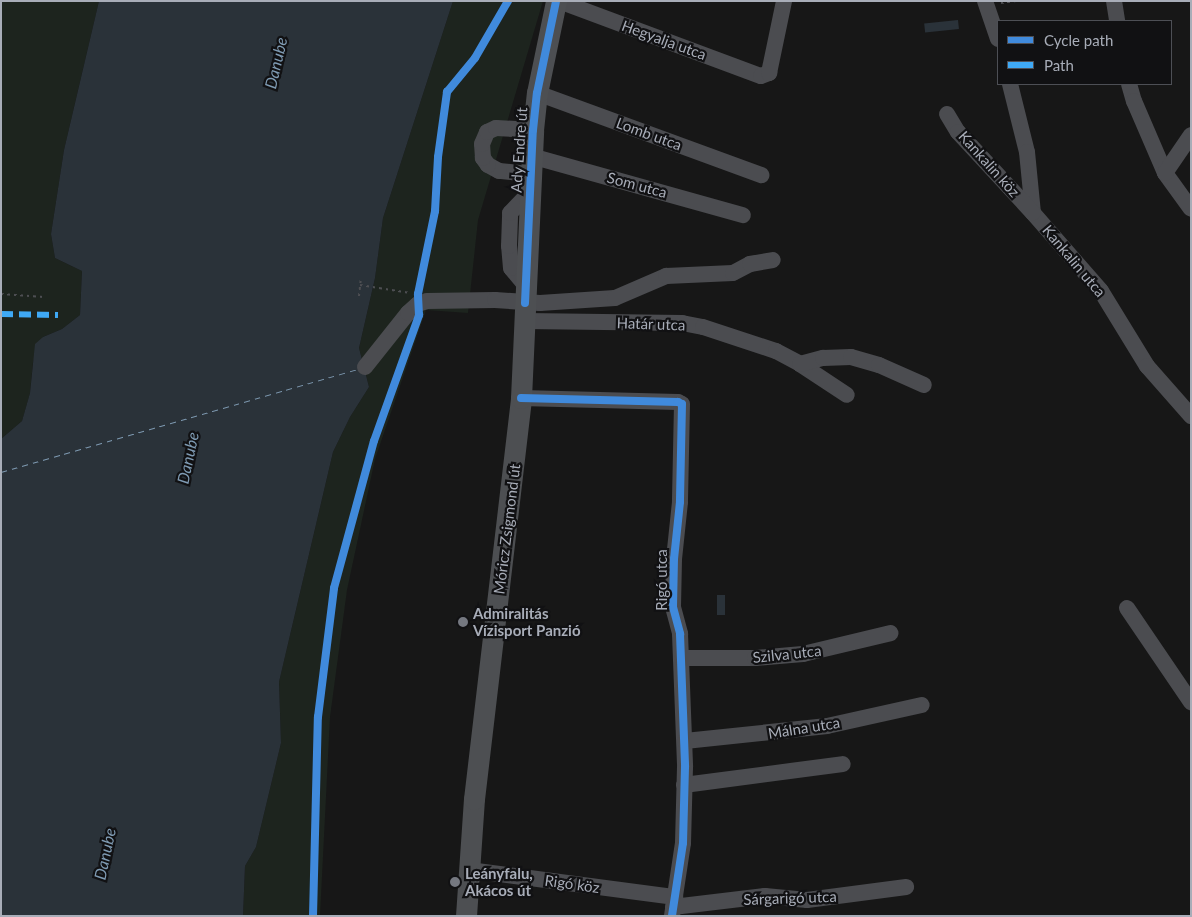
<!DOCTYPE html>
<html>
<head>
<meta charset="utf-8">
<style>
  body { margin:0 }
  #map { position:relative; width:1192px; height:917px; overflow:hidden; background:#171717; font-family:Lato,sans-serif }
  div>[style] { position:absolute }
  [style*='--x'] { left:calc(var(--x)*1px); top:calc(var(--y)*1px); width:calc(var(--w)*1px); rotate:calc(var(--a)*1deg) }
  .green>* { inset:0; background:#1d241e }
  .water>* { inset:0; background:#2a3239; transform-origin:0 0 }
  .ferry>* { height:1px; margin-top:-0.5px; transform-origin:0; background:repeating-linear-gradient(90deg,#7f9bb3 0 6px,transparent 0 11px) }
  .path>* { height:2px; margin-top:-1px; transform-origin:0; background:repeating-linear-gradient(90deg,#4d4e52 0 2.5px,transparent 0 6.5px) }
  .minor>* { height:16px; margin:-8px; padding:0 8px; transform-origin:8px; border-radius:8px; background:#4b4c50 }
  .major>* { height:21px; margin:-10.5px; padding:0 10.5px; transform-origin:10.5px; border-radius:10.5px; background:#4d4f52 }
  .quiet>* { height:6px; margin-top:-3px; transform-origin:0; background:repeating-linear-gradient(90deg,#3fa9f5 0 12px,transparent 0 18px) }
  .cycleway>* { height:8px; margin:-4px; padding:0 4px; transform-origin:4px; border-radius:4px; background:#408adc }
  .dots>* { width:14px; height:14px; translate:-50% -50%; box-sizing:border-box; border:2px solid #111113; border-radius:50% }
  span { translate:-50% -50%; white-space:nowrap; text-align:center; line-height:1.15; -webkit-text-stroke:4.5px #111113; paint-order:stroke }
  .street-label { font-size:15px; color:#a8adb8 }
  .poi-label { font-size:15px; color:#a8adb8; font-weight:700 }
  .left { translate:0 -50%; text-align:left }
  .water-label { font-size:16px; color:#7f9bb3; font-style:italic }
  .frame { position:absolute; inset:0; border:2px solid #a8adb8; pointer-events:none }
  .legend { position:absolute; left:997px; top:20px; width:175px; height:65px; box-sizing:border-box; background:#111113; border:1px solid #4d4f55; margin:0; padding:6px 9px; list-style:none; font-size:15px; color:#a8adb8 }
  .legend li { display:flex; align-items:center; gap:10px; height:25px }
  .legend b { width:25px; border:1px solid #4d4f55 }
</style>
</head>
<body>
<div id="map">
  <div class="green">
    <i style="clip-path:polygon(1px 1px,99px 1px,64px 150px,51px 234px,55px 258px,82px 271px,80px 315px,62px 329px,43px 337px,33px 362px,30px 393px,22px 421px,1px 439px)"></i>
    <i style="clip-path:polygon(453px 1px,543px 1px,478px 220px,468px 313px,426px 310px,375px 459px,347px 590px,330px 717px,320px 916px,243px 916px,245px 866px,256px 847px,281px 743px,279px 682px,333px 452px,350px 417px,369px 387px,359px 348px,375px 278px,383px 218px)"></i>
  </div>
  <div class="water">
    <i style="clip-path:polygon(99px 1px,453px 1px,383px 218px,375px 278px,359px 348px,369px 387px,350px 417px,333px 452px,279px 682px,281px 743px,256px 847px,245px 866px,243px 916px,1px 916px,1px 439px,22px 421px,30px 393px,35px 344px,43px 337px,62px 329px,80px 315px,82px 271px,55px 258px,51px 234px,64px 150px)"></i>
    <i style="left:958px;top:20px;width:9px;height:34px;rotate:84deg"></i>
    <i style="left:717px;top:595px;width:8px;height:20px"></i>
  </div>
  <div class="ferry">
    <i style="--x:1;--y:472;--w:371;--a:-16.1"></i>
  </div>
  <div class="path">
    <i style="--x:1001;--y:3;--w:15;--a:-8"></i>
    <i style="--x:360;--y:285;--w:51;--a:9.1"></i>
    <i style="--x:1;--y:294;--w:43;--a:4"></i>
    <i style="--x:359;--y:296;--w:19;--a:-84"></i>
  </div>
  <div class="minor">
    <i style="--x:559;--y:1;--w:215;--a:20.4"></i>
    <i style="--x:761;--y:76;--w:9;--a:-21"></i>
    <i style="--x:769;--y:73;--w:74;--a:-78.2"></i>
    <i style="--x:985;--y:1;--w:40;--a:71.1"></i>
    <i style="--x:1114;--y:1;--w:20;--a:81"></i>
    <i style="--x:1010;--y:84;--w:70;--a:76"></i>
    <i style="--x:1027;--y:152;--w:61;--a:84.4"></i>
    <i style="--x:1033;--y:213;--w:103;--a:48.9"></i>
    <i style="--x:1101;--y:291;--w:88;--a:58.5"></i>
    <i style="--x:1147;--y:366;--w:67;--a:48.7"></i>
    <i style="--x:1129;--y:84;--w:18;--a:74"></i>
    <i style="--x:1134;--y:101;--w:78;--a:66.7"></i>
    <i style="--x:1165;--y:173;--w:44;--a:54.2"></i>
    <i style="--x:537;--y:93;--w:239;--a:20.1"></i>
    <i style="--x:947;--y:114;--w:21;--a:59"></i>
    <i style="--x:958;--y:132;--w:110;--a:47.2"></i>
    <i style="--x:531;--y:156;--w:220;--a:15.6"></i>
    <i style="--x:1165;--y:173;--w:46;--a:-55.6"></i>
    <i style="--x:529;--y:174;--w:30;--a:-174"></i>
    <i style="--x:499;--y:171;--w:13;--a:-151"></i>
    <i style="--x:488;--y:165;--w:9;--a:-126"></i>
    <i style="--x:483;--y:158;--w:14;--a:-94"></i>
    <i style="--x:482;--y:144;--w:13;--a:-67"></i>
    <i style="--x:487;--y:132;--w:10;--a:-24"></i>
    <i style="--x:496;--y:128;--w:37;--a:3"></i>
    <i style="--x:526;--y:286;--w:23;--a:-130"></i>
    <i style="--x:511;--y:268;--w:22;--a:-95"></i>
    <i style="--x:509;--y:246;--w:33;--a:-88"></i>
    <i style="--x:510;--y:213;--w:28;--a:-46"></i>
    <i style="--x:525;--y:321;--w:157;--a:0.7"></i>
    <i style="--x:682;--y:323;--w:21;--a:11"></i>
    <i style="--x:703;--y:327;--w:77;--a:18.2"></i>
    <i style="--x:776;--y:351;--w:27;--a:28"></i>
    <i style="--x:800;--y:364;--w:56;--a:33.4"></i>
    <i style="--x:800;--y:364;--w:24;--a:-15"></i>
    <i style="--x:823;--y:358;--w:28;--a:-2"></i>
    <i style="--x:851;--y:357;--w:29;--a:16"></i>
    <i style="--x:879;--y:365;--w:49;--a:24"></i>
    <i style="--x:365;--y:367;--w:69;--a:-51.5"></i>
    <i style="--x:408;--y:313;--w:13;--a:-42"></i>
    <i style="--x:418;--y:304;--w:9;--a:-18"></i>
    <i style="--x:427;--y:301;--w:68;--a:-0.8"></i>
    <i style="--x:495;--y:300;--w:45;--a:3.8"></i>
    <i style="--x:540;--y:303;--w:75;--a:-3.8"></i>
    <i style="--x:615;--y:298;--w:56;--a:-23.3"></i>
    <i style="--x:666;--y:276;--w:67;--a:-2.6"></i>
    <i style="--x:733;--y:273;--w:19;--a:-28"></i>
    <i style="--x:750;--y:264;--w:23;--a:-10"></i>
    <i style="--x:521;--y:398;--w:157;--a:1.5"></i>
    <i style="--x:678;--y:402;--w:4;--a:27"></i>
    <i style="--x:682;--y:404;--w:98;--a:91.2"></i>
    <i style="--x:680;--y:502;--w:57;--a:96"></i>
    <i style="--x:674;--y:559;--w:48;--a:91.2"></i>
    <i style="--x:673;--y:607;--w:28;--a:75"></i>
    <i style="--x:680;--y:634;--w:133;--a:87.8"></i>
    <i style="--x:685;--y:767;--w:76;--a:91.5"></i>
    <i style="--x:683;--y:843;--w:74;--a:98.6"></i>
    <i style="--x:1127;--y:608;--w:114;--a:55.8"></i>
    <i style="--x:682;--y:658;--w:73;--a:0"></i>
    <i style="--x:755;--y:658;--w:48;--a:-4.8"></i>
    <i style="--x:803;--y:654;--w:90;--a:-13.4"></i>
    <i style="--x:685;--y:741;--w:143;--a:-6"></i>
    <i style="--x:827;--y:726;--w:97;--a:-12.5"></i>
    <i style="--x:684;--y:785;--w:160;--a:-7.5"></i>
    <i style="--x:469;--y:870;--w:208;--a:7.5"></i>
    <i style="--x:673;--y:907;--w:93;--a:-6.8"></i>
    <i style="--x:765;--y:896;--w:42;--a:5.4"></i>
    <i style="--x:807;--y:900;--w:100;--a:-7.5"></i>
  </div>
  <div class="major">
    <i style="--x:466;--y:916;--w:117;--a:-86.1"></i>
    <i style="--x:474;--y:799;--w:404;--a:-83.3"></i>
    <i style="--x:521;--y:398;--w:268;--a:-87.4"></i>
    <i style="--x:533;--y:130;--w:37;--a:-84"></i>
    <i style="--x:537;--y:93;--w:94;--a:-78.3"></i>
  </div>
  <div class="quiet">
    <i style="--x:1;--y:314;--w:57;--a:1"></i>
  </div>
  <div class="cycleway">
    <i style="--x:525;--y:303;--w:173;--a:-87.4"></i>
    <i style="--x:533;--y:130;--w:37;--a:-84"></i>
    <i style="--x:537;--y:93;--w:94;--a:-78.3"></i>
    <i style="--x:521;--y:398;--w:157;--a:1.5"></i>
    <i style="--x:678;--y:402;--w:4;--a:27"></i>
    <i style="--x:682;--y:404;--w:98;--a:91.2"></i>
    <i style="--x:680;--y:502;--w:57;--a:96"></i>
    <i style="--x:674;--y:559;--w:48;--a:91.2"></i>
    <i style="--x:673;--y:607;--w:28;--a:75"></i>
    <i style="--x:680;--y:634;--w:133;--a:87.8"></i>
    <i style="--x:685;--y:767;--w:76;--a:91.5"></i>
    <i style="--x:683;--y:843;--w:74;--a:98.6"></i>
    <i style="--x:313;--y:916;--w:199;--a:-88.6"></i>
    <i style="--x:318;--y:717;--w:130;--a:-82.9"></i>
    <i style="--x:334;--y:588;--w:152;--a:-74.8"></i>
    <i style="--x:374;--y:441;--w:134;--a:-70.3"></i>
    <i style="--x:419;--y:315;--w:21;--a:-93"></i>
    <i style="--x:418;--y:294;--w:85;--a:-78.4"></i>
    <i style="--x:435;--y:211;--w:54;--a:-86.8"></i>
    <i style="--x:438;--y:157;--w:66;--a:-82.1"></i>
    <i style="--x:447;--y:92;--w:44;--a:-50.5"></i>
    <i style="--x:475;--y:58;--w:66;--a:-59.9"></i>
  </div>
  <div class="dots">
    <i style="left:463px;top:622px;background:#757880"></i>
    <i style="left:455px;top:882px;background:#757880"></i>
  </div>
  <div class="street-label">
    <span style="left:664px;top:40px;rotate:20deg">Hegyalja utca</span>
    <span style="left:649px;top:134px;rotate:20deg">Lomb utca</span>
    <span style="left:519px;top:150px;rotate:-86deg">Ady Endre út</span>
    <span style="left:989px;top:164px;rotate:48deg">Kankalin köz</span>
    <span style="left:637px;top:185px;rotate:15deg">Som utca</span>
    <span style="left:1074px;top:261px;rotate:50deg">Kankalin utca</span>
    <span style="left:651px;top:324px;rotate:2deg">Határ utca</span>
    <span style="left:507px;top:529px;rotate:-83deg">Móricz Zsigmond út</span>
    <span style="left:662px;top:580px;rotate:-90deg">Rigó utca</span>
    <span style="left:787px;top:654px;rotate:-6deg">Szilva utca</span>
    <span style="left:804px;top:728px;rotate:-9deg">Málna utca</span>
    <span style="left:572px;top:884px;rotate:8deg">Rigó köz</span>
    <span style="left:790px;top:898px;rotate:-2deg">Sárgarigó utca</span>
  </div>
  <div class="poi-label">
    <span class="left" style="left:473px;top:622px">Admiralitás<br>Vízisport Panzió</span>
    <span class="left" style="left:465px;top:882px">Leányfalu,<br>Akácos út</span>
  </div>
  <div class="water-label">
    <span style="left:276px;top:63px;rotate:-77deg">Danube</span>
    <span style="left:188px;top:458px;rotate:-78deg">Danube</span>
    <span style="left:105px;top:854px;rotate:-78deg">Danube</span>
  </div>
  <div class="frame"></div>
  <ul class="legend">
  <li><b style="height:6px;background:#408adc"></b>Cycle path</li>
  <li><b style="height:6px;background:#3fa9f5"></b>Path</li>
  </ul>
</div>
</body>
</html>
